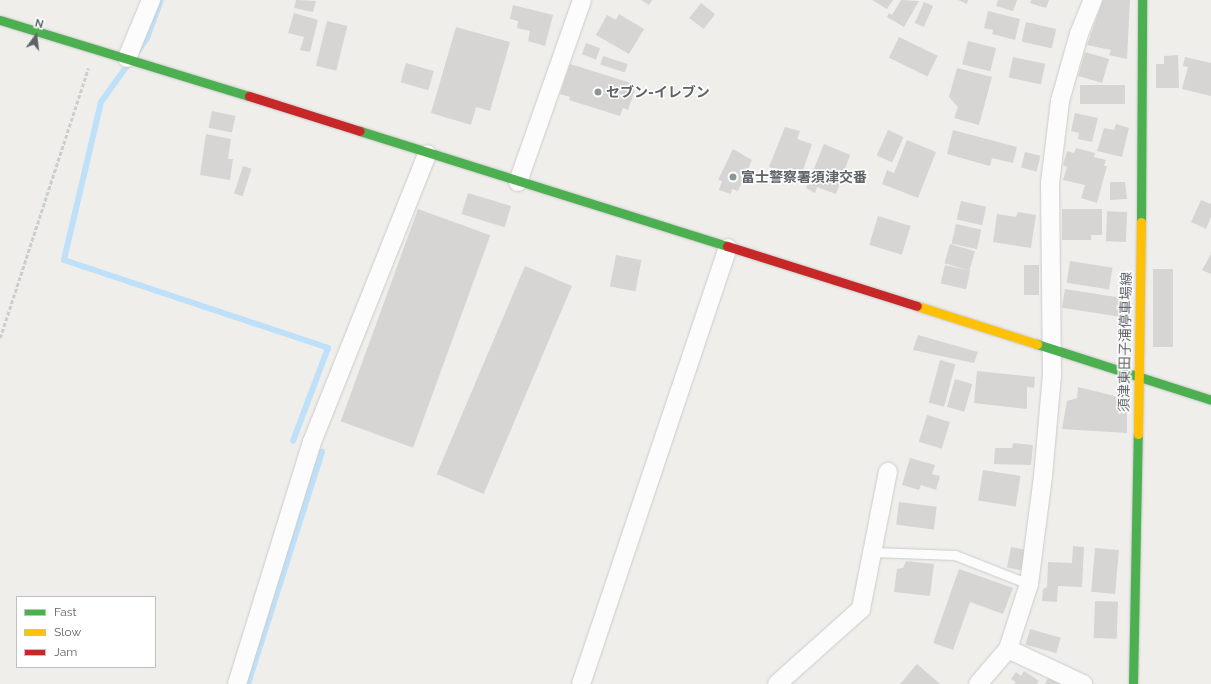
<!DOCTYPE html>
<html>
<head>
<meta charset="utf-8">
<style>
  body { margin:0 }
  #map { position:relative; width:1211px; height:684px; overflow:hidden; background:#efeeea; font-family:Raleway,"Noto Sans JP",sans-serif }
  div>[style] { position:absolute }
  [style*='--x'] { left:calc(var(--x)*1px); top:calc(var(--y)*1px); width:calc(var(--w)*1px); rotate:calc(var(--a)*1deg) }
  .stream>* { height:6px; margin:-3px; padding:0 3px; transform-origin:3px; border-radius:3px; background:#bfe0f9 }
  .building>* { inset:0; background:#d6d5d3; transform-origin:0 0 }
  .path>* { height:2.5px; margin-top:-1.25px; transform-origin:0; background:repeating-linear-gradient(90deg,#cacfcc 0 4px,transparent 0 6px) }
  .roads { filter:drop-shadow(0 0 1px #cbcccc) drop-shadow(0 0 1px #cbcccc) }
  .lane>* { height:9px; margin:-4.5px; padding:0 4.5px; transform-origin:4.5px; border-radius:4.5px; background:#fdfcfc }
  .street>* { height:18px; margin:-9px; padding:0 9px; transform-origin:9px; border-radius:9px; background:#fdfcfc }
  .fast>* { height:9px; margin:-4.5px; padding:0 4.5px; transform-origin:4.5px; border-radius:4.5px; background:#4caf50 }
  .slow>* { height:9px; margin:-4.5px; padding:0 4.5px; transform-origin:4.5px; border-radius:4.5px; background:#ffc107 }
  .jam>* { height:9px; margin:-4.5px; padding:0 4.5px; transform-origin:4.5px; border-radius:4.5px; background:#c62828 }
  .dots>* { width:11px; height:11px; translate:-50% -50%; box-sizing:border-box; border:2px solid #fff; border-radius:50% }
  span { translate:-50% -50%; white-space:nowrap; text-align:center; line-height:1.15; -webkit-text-stroke:3px #fff; paint-order:stroke }
  .poi-label { font-size:14px; color:#5f6368; font-weight:700 }
  .left { translate:0 -50%; text-align:left }
  .street-label { font-size:14px; color:#5f6368 }
  .legend { position:absolute; left:16px; top:596px; width:140px; height:72px; box-sizing:border-box; background:#fff; border:1px solid #bfc1c3; margin:0; padding:5px 7px; list-style:none; font-size:12px; color:#5f6368 }
  .legend li { display:flex; align-items:center; gap:8px; height:20px }
  .legend b { width:20px; border:1px solid #bfc1c3 }
  .north { position:absolute; left:16px; top:16px; width:40px; height:40px; -webkit-text-stroke:3px #fff; paint-order:stroke; rotate:15deg; font-size:11px; font-weight:700; line-height:16px; text-align:center; color:#5f6368 }
  .north::after { content:''; display:block; margin:auto; width:14px; height:18px; background:#5f6368; clip-path:polygon(50% 0,100% 100%,50% 72%,0 100%) }
</style>
</head>
<body>
<div id="map">
  <div class="stream">
    <i style="--x:138;--y:51;--w:16;--a:-55"></i>
    <i style="--x:147;--y:38;--w:40;--a:-69.8"></i>
    <i style="--x:129;--y:63;--w:48;--a:125.7"></i>
    <i style="--x:101;--y:102;--w:162;--a:103.2"></i>
    <i style="--x:64;--y:260;--w:278;--a:18.4"></i>
    <i style="--x:328;--y:348;--w:99;--a:110.6"></i>
    <i style="--x:248;--y:684;--w:244;--a:-72.3"></i>
  </div>
  <div class="building">
    <i style="clip-path:polygon(296px 0,316px 1px,313px 12px,294px 8px)"></i>
    <i style="clip-path:polygon(641px 0,652px 0,649px 5px)"></i>
    <i style="clip-path:polygon(872px 0,893px 0,887px 9px)"></i>
    <i style="clip-path:polygon(901px 0,919px 1px,904px 27px,887px 17px,889px 13px,892px 15px)"></i>
    <i style="clip-path:polygon(958px 0,968px 0,967px 4px)"></i>
    <i style="clip-path:polygon(998px 0,1017px 0,1013px 11px,996px 6px)"></i>
    <i style="clip-path:polygon(1031px 0,1049px 0,1046px 8px,1030px 3px)"></i>
    <i style="clip-path:polygon(1103px 0,1130px 0,1127px 59px,1109px 55px,1111px 50px,1087px 45px)"></i>
    <i style="left:924px;top:2px;width:10px;height:23px;rotate:24deg"></i>
    <i style="left:701px;top:3px;width:18px;height:19px;rotate:38deg"></i>
    <i style="clip-path:polygon(513px 5px,553px 15px,545px 46px,528px 41px,530px 31px,517px 28px,518px 21px,510px 19px)"></i>
    <i style="clip-path:polygon(988px 11px,1020px 19px,1015px 40px,992px 34px,993px 30px,984px 28px)"></i>
    <i style="clip-path:polygon(294px 13px,318px 20px,310px 52px,300px 50px,304px 37px,288px 33px)"></i>
    <i style="clip-path:polygon(619px 14px,644px 29px,629px 54px,596px 35px,607px 15px,616px 20px)"></i>
    <i style="left:327px;top:21px;width:21px;height:46px;rotate:14deg"></i>
    <i style="left:1026px;top:22px;width:31px;height:20px;rotate:13deg"></i>
    <i style="clip-path:polygon(456px 27px,510px 42px,490px 111px,476px 107px,471px 125px,431px 113px)"></i>
    <i style="left:899px;top:37px;width:43px;height:23px;rotate:26deg"></i>
    <i style="left:968px;top:41px;width:29px;height:24px;rotate:14deg"></i>
    <i style="left:586px;top:43px;width:15px;height:12px;rotate:20deg"></i>
    <i style="left:1085px;top:52px;width:25px;height:25px;rotate:16deg"></i>
    <i style="clip-path:polygon(1178px 55px,1179px 88px,1156px 88px,1156px 64px,1164px 64px,1164px 56px)"></i>
    <i style="left:603px;top:56px;width:26px;height:9px;rotate:18deg"></i>
    <i style="left:1013px;top:57px;width:33px;height:21px;rotate:12deg"></i>
    <i style="clip-path:polygon(1185px 57px,1211px 63px,1211px 96px,1182px 89px,1188px 67px,1183px 66px)"></i>
    <i style="left:406px;top:63px;width:29px;height:20px;rotate:16deg"></i>
    <i style="clip-path:polygon(570px 64px,631px 83px,630px 88px,635px 90px,628px 110px,623px 108px,620px 116px,569px 100px,570px 97px,560px 94px)"></i>
    <i style="clip-path:polygon(957px 68px,992px 77px,979px 125px,954px 118px,958px 107px,949px 97px)"></i>
    <i style="left:1125px;top:85px;width:19px;height:45px;rotate:90deg"></i>
    <i style="left:212px;top:111px;width:24px;height:17px;rotate:12deg"></i>
    <i style="clip-path:polygon(1075px 113px,1098px 118px,1092px 142px,1078px 139px,1079px 133px,1071px 131px)"></i>
    <i style="clip-path:polygon(1116px 124px,1129px 128px,1122px 157px,1097px 151px,1104px 128px,1114px 130px)"></i>
    <i style="clip-path:polygon(785px 127px,800px 131px,797px 139px,812px 144px,800px 179px,769px 167px)"></i>
    <i style="left:888px;top:130px;width:17px;height:28px;rotate:24deg"></i>
    <i style="clip-path:polygon(953px 130px,1017px 147px,1013px 163px,992px 158px,990px 166px,947px 154px)"></i>
    <i style="clip-path:polygon(206px 134px,231px 139px,228px 159px,233px 159px,230px 180px,200px 175px)"></i>
    <i style="clip-path:polygon(907px 140px,936px 152px,918px 198px,882px 184px,887px 170px,894px 173px)"></i>
    <i style="clip-path:polygon(824px 144px,850px 155px,836px 194px,817px 187px,815px 193px,806px 188px)"></i>
    <i style="clip-path:polygon(1076px 148px,1095px 153px,1094px 157px,1106px 160px,1104px 166px,1107px 166px,1097px 203px,1081px 198px,1085px 185px,1063px 180px,1067px 167px,1063px 165px,1067px 151px,1074px 153px)"></i>
    <i style="clip-path:polygon(733px 149px,752px 160px,738px 191px,732px 189px,731px 194px,719px 190px,722px 181px,718px 180px)"></i>
    <i style="left:1025px;top:152px;width:16px;height:16px;rotate:14deg"></i>
    <i style="left:243px;top:166px;width:9px;height:29px;rotate:18deg"></i>
    <i style="clip-path:polygon(1110px 182px,1125px 182px,1127px 199px,1110px 200px)"></i>
    <i style="left:468px;top:193px;width:45px;height:22px;rotate:17deg"></i>
    <i style="clip-path:polygon(1201px 200px,1211px 204px,1211px 217px,1206px 229px,1191px 222px)"></i>
    <i style="left:961px;top:201px;width:26px;height:19px;rotate:13deg"></i>
    <i style="left:418px;top:209px;width:77px;height:226px;rotate:20deg"></i>
    <i style="clip-path:polygon(1062px 209px,1102px 209px,1102px 235px,1091px 235px,1091px 240px,1062px 240px)"></i>
    <i style="clip-path:polygon(1018px 212px,1036px 215px,1031px 248px,993px 242px,997px 214px,1016px 217px)"></i>
    <i style="left:1127px;top:212px;width:30px;height:20px;rotate:92deg"></i>
    <i style="left:878px;top:216px;width:34px;height:30px;rotate:17deg"></i>
    <i style="left:956px;top:224px;width:26px;height:20px;rotate:13deg"></i>
    <i style="left:950px;top:244px;width:26px;height:20px;rotate:16deg"></i>
    <i style="clip-path:polygon(1211px 254px,1211px 274px,1202px 270px)"></i>
    <i style="left:616px;top:255px;width:26px;height:32px;rotate:11deg"></i>
    <i style="left:1070px;top:261px;width:43px;height:22px;rotate:9deg"></i>
    <i style="left:945px;top:265px;width:26px;height:19px;rotate:13deg"></i>
    <i style="left:1024px;top:265px;width:15px;height:30px"></i>
    <i style="left:525px;top:266px;width:51px;height:226px;rotate:23deg"></i>
    <i style="left:1153px;top:269px;width:20px;height:78px"></i>
    <i style="left:1065px;top:289px;width:58px;height:19px;rotate:9deg"></i>
    <i style="clip-path:polygon(918px 335px,978px 352px,974px 363px,913px 350px)"></i>
    <i style="left:940px;top:360px;width:16px;height:44px;rotate:15deg"></i>
    <i style="clip-path:polygon(977px 371px,1035px 377px,1034px 388px,1027px 387px,1027px 409px,974px 403px)"></i>
    <i style="left:955px;top:379px;width:18px;height:29px;rotate:16deg"></i>
    <i style="clip-path:polygon(1078px 387px,1127px 399px,1127px 433px,1062px 429px,1067px 401px,1077px 398px)"></i>
    <i style="left:927px;top:415px;width:24px;height:28px;rotate:17deg"></i>
    <i style="clip-path:polygon(1013px 443px,1033px 445px,1031px 465px,994px 464px,995px 448px,1012px 448px)"></i>
    <i style="clip-path:polygon(910px 458px,935px 465px,932px 474px,940px 476px,936px 490px,921px 485px,919px 490px,902px 485px)"></i>
    <i style="left:983px;top:470px;width:38px;height:31px;rotate:9deg"></i>
    <i style="left:899px;top:502px;width:38px;height:23px;rotate:7deg"></i>
    <i style="clip-path:polygon(1073px 546px,1084px 547px,1082px 587px,1058px 586px,1057px 602px,1042px 601px,1043px 589px,1047px 587px,1048px 562px,1072px 563px)"></i>
    <i style="left:1011px;top:547px;width:15px;height:21px;rotate:11deg"></i>
    <i style="left:1095px;top:548px;width:24px;height:44px;rotate:5deg"></i>
    <i style="clip-path:polygon(906px 561px,934px 564px,930px 596px,894px 592px,897px 569px,903px 568px)"></i>
    <i style="clip-path:polygon(959px 569px,1013px 588px,1003px 614px,970px 602px,953px 650px,933px 643px)"></i>
    <i style="left:1095px;top:601px;width:23px;height:37px;rotate:2deg"></i>
    <i style="left:1030px;top:629px;width:32px;height:16px;rotate:16deg"></i>
    <i style="clip-path:polygon(917px 664px,940px 684px,900px 684px)"></i>
    <i style="clip-path:polygon(1024px 671px,1039px 681px,1037px 684px,1014px 684px,1016px 682px,1011px 679px,1016px 672px,1021px 676px)"></i>
    <i style="clip-path:polygon(1048px 678px,1061px 684px,1045px 684px)"></i>
  </div>
  <div class="path">
    <i style="--x:0;--y:338;--w:284;--a:-71.9"></i>
  </div>
  <div class="roads">
    <div class="lane">
      <i style="--x:873;--y:552;--w:82;--a:2.1"></i>
      <i style="--x:955;--y:555;--w:79;--a:21.4"></i>
    </div>
    <div class="street">
      <i style="--x:127;--y:58;--w:63;--a:-67.5"></i>
      <i style="--x:518;--y:182;--w:193;--a:-70.6"></i>
      <i style="--x:1008;--y:649;--w:83;--a:25"></i>
      <i style="--x:237;--y:684;--w:253;--a:-72.8"></i>
      <i style="--x:312;--y:442;--w:310;--a:-68.2"></i>
      <i style="--x:581;--y:684;--w:460;--a:-71.4"></i>
      <i style="--x:777;--y:684;--w:113;--a:-41.8"></i>
      <i style="--x:861;--y:609;--w:140;--a:-78.9"></i>
      <i style="--x:978;--y:684;--w:46;--a:-49.4"></i>
      <i style="--x:1008;--y:649;--w:68;--a:-72.1"></i>
      <i style="--x:1029;--y:584;--w:109;--a:-82.6"></i>
      <i style="--x:1043;--y:476;--w:100;--a:-84.9"></i>
      <i style="--x:1052;--y:376;--w:193;--a:-90.6"></i>
      <i style="--x:1050;--y:183;--w:83;--a:-83"></i>
      <i style="--x:1060;--y:101;--w:70;--a:-74.2"></i>
      <i style="--x:1079;--y:34;--w:37;--a:-68"></i>
    </div>
    <div class="fast">
      <i style="--x:0;--y:20;--w:260;--a:17"></i>
      <i style="--x:360;--y:131;--w:385;--a:17.4"></i>
      <i style="--x:1141;--y:222;--w:222;--a:-89.7"></i>
      <i style="--x:1037;--y:344;--w:183;--a:17.8"></i>
      <i style="--x:1133;--y:684;--w:250;--a:-88.9"></i>
    </div>
    <div class="slow">
      <i style="--x:917;--y:306;--w:126;--a:17.6"></i>
      <i style="--x:1138;--y:434;--w:212;--a:-89.2"></i>
    </div>
    <div class="jam">
      <i style="--x:249;--y:96;--w:116;--a:17.5"></i>
      <i style="--x:727;--y:246;--w:199;--a:17.5"></i>
    </div>
  </div>
  <div class="dots">
    <i style="left:598px;top:92px;background:#919496"></i>
    <i style="left:733px;top:177px;background:#919496"></i>
  </div>
  <div class="poi-label">
    <span class="left" style="left:606px;top:92px">セブン-イレブン</span>
    <span class="left" style="left:741px;top:177px">富士警察署須津交番</span>
  </div>
  <div class="street-label">
    <span style="left:1125px;top:342px;rotate:-89deg">須津東田子浦停車場線</span>
  </div>
  <ul class="legend">
  <li><b style="height:5px;background:#4caf50"></b>Fast</li>
  <li><b style="height:5px;background:#ffc107"></b>Slow</li>
  <li><b style="height:5px;background:#c62828"></b>Jam</li>
  </ul>
  <div class="north">N</div>
</div>
</body>
</html>
